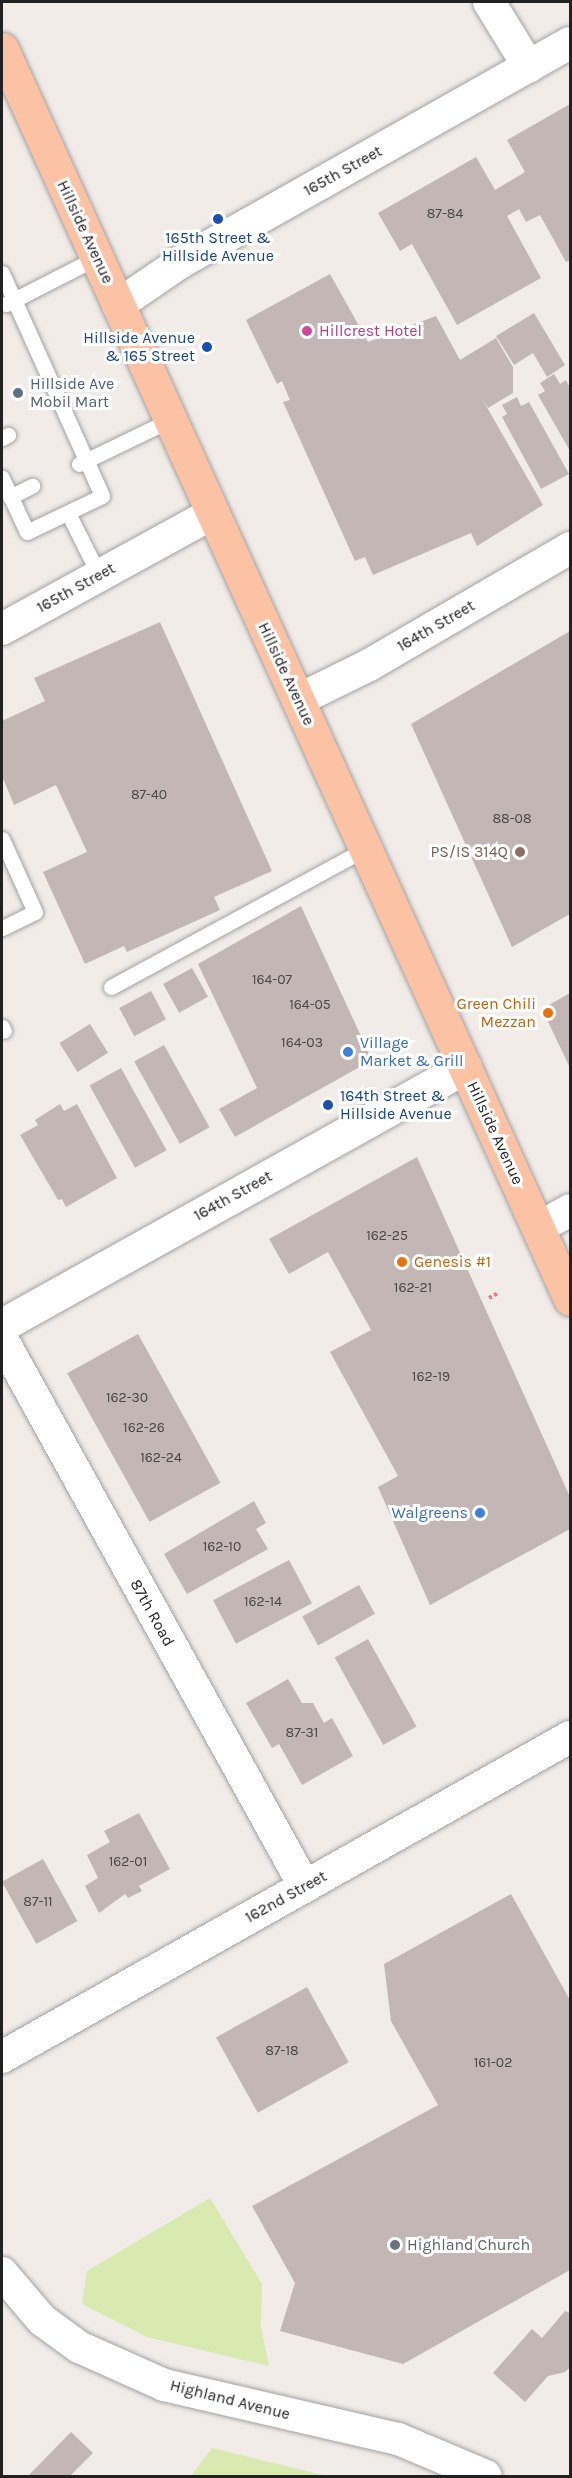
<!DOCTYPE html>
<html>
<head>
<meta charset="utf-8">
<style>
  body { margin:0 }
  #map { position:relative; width:572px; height:2478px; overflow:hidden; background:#f1ece8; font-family:Karla,sans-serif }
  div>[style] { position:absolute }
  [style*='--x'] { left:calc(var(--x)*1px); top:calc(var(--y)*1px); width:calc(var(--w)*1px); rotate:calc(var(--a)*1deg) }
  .grass>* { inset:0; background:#d9eab0 }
  .building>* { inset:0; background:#c2b7b4; transform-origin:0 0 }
  .path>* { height:4px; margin-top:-2px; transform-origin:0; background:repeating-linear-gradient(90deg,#f87381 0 3px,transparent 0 6px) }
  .roads { filter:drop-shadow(0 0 2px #a2a2a2) drop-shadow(0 0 2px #a2a2a2) }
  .service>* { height:15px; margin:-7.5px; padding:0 7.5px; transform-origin:7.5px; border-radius:7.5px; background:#fff }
  .minor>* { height:32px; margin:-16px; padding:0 16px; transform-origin:16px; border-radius:16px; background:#fff }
  .tertiary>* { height:33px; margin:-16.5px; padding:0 16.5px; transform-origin:16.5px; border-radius:16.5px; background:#fff }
  .primary>* { height:33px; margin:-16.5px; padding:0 16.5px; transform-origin:16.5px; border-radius:16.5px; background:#fbc3a4 }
  .dots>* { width:16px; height:16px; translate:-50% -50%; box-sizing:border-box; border:3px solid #fff; border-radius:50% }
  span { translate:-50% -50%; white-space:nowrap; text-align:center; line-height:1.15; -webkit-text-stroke:6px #fff; paint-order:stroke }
  .number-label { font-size:14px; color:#494646 }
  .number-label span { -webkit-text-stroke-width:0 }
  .street-label { font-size:16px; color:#212121 }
  .transit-label { font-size:16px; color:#164399 }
  .right { translate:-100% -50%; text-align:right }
  .left { translate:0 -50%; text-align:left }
  .hotel-label { font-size:16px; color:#b23c85 }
  .service-label { font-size:16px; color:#4e5e75 }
  .education-label { font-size:16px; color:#785e54 }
  .food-label { font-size:16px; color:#c56008 }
  .shop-label { font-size:16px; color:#366cbe }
  .worship-label { font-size:16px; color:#5b616d }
  .frame { position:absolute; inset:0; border:3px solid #212121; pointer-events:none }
</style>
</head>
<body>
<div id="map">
  <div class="grass">
    <i style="clip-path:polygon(210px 2198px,262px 2284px,261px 2327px,269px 2366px,147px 2337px,82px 2304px,87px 2271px)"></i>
    <i style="clip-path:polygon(212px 2448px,327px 2476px,191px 2476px)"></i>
  </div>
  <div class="building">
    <i style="clip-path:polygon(570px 104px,570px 260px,566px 262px,540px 215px,526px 222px,519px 209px,507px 216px,541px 278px,457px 325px,412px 244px,400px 251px,378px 213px,476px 157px,495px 190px,525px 172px,507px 140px)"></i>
    <i style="clip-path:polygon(330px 274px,368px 342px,436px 316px,460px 360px,496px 338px,513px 367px,513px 393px,488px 408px,481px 397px,543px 505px,477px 546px,471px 533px,373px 575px,365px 557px,355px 561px,283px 402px,290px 400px,282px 381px,277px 384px,246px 320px)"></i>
    <i style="clip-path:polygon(534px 313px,565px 365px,547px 377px,533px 353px,514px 365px,496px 336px)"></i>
    <i style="clip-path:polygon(554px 374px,560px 384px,566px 380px,570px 388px,570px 451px,538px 395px,545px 391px,540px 383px)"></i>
    <i style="clip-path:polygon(517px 397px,521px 406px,529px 402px,569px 474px,541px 489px,502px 417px,507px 414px,502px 405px)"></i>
    <i style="clip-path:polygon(160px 622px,272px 871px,214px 897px,220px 910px,127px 952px,124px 946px,85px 964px,43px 872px,87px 852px,56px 785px,14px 805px,2px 776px,2px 721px,45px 701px,34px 678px)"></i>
    <i style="clip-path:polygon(570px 631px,570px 914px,512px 947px,411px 724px)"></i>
    <i style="clip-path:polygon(301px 906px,372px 1060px,235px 1137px,219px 1109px,257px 1088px,198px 964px)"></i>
    <i style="left:192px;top:968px;width:33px;height:33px;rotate:61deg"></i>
    <i style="left:151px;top:991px;width:32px;height:36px;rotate:62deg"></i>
    <i style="clip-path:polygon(570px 993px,570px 1068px,542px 1009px)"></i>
    <i style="left:90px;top:1024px;width:34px;height:36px;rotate:58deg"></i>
    <i style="left:164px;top:1045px;width:94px;height:34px;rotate:61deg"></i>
    <i style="left:121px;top:1068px;width:94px;height:36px;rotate:61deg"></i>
    <i style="clip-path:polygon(60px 1104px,64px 1111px,77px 1104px,117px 1178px,66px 1207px,62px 1199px,58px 1200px,20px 1135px,38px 1125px,35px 1120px)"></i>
    <i style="clip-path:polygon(417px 1157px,570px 1497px,570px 1529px,430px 1605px,378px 1487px,398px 1476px,330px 1352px,371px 1330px,328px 1252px,289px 1274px,269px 1239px)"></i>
    <i style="left:138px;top:1334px;width:170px;height:81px;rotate:61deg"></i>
    <i style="clip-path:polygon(254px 1501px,266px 1523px,256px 1529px,268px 1549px,187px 1594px,164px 1554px)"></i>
    <i style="left:289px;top:1560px;width:49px;height:86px;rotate:62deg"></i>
    <i style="left:359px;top:1585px;width:33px;height:65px;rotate:61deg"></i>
    <i style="left:368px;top:1639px;width:100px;height:38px;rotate:61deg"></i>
    <i style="clip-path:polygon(288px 1679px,302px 1703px,313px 1703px,324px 1723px,332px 1718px,353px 1756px,302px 1785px,279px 1744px,272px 1748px,246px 1703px)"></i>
    <i style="clip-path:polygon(139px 1813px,170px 1869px,139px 1886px,142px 1891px,128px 1898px,125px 1894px,99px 1913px,85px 1886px,98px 1878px,87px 1855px,110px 1842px,104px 1831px)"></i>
    <i style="left:43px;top:1859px;width:71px;height:47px;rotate:61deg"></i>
    <i style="clip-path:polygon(511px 1894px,570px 2000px,570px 2270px,403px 2364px,280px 2331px,295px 2283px,252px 2206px,438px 2105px,391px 2021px,384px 1964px)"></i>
    <i style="left:307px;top:1987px;width:86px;height:104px;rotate:61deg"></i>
    <i style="clip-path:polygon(565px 2311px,570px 2313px,570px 2367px,565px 2372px,548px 2376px,525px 2402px,493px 2373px,532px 2329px,542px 2338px)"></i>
    <i style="clip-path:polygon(71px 2432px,93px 2453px,70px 2476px,28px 2476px)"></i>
  </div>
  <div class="path">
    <i style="--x:489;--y:1298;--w:10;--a:-29"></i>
  </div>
  <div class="roads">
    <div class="service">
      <i style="--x:2;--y:273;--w:244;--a:65.8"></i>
      <i style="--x:102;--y:496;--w:83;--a:154.4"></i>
      <i style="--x:27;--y:532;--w:60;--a:-114.8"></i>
      <i style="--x:6;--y:304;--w:101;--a:-27.1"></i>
      <i style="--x:2;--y:438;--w:7;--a:-27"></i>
      <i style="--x:79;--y:464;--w:101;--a:-25.8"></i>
      <i style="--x:10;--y:497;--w:25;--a:-27"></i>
      <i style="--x:68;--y:513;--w:69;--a:63.4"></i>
      <i style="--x:2;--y:839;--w:80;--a:65.7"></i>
      <i style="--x:35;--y:912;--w:37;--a:154"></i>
      <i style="--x:111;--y:987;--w:289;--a:-28.5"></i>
      <i style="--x:2;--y:1027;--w:4;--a:63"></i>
    </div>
    <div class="minor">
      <i style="--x:489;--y:2;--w:76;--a:58.4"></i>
      <i style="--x:118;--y:305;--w:76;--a:-34.3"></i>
      <i style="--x:181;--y:262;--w:446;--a:-29.4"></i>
      <i style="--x:2;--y:629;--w:241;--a:-28.8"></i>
      <i style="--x:298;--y:700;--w:79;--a:-26.2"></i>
      <i style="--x:369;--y:665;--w:233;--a:-30.2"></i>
      <i style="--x:538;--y:1228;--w:37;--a:-29"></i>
      <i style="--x:2;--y:1339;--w:626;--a:61.06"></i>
      <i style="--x:2;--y:2057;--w:652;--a:-29.4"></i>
      <i style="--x:2;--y:2273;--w:62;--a:49.6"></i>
      <i style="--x:42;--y:2320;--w:46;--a:36.1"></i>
      <i style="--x:79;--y:2347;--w:93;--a:24.1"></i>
      <i style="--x:164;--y:2385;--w:240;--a:13"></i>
      <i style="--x:398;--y:2439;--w:95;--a:22.8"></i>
    </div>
    <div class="tertiary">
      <i style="--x:2;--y:1325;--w:530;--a:-29.13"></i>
    </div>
    <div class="primary">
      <i style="--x:2;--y:49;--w:1373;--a:65.56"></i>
    </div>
  </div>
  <div class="dots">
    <i style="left:218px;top:219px;background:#1a4fb4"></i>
    <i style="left:307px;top:331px;background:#d1479c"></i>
    <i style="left:207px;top:347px;background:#1a4fb4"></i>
    <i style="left:18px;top:393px;background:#5c6f8a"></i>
    <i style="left:520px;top:852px;background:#8d6e63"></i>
    <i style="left:548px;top:1013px;background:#e8710a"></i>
    <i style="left:348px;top:1052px;background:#3f7fe0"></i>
    <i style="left:328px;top:1105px;background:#1a4fb4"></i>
    <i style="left:402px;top:1262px;background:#e8710a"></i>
    <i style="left:480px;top:1513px;background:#3f7fe0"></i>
    <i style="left:395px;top:2245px;background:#6b7280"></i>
  </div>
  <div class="number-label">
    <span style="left:445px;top:214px">87-84</span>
    <span style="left:149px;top:795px">87-40</span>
    <span style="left:512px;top:819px">88-08</span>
    <span style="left:272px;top:980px">164-07</span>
    <span style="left:310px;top:1005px">164-05</span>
    <span style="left:302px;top:1043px">164-03</span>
    <span style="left:387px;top:1236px">162-25</span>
    <span style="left:413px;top:1288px">162-21</span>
    <span style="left:431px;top:1377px">162-19</span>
    <span style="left:127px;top:1398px">162-30</span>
    <span style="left:144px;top:1428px">162-26</span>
    <span style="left:161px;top:1458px">162-24</span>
    <span style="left:222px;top:1547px">162-10</span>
    <span style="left:263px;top:1602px">162-14</span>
    <span style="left:302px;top:1733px">87-31</span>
    <span style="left:128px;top:1862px">162-01</span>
    <span style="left:38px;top:1902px">87-11</span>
    <span style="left:282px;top:2051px">87-18</span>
    <span style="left:493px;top:2063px">161-02</span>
  </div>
  <div class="street-label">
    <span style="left:343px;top:171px;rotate:-29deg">165th Street</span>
    <span style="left:85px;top:232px;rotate:65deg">Hillside Avenue</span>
    <span style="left:76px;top:588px;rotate:-29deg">165th Street</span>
    <span style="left:436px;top:626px;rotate:-30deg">164th Street</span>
    <span style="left:286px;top:674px;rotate:65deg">Hillside Avenue</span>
    <span style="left:495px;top:1133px;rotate:65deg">Hillside Avenue</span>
    <span style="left:233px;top:1196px;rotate:-29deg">164th Street</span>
    <span style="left:152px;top:1613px;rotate:61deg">87th Road</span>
    <span style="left:286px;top:1897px;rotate:-29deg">162nd Street</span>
    <span style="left:230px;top:2400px;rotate:14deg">Highland Avenue</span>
  </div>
  <div class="transit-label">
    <span style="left:218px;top:247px">165th Street &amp;<br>Hillside Avenue</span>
    <span class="right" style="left:195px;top:347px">Hillside Avenue<br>&amp; 165 Street</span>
    <span class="left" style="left:340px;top:1105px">164th Street &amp;<br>Hillside Avenue</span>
  </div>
  <div class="hotel-label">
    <span class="left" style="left:319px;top:331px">Hillcrest Hotel</span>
  </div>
  <div class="service-label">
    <span class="left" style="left:30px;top:393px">Hillside Ave<br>Mobil Mart</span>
  </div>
  <div class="education-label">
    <span class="right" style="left:508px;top:852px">PS/IS 314Q</span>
  </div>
  <div class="food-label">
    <span class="right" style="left:536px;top:1013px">Green Chili<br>Mezzan</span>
    <span class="left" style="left:414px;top:1262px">Genesis #1</span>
  </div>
  <div class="shop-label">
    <span class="left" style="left:360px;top:1052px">Village<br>Market &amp; Grill</span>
    <span class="right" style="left:468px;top:1513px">Walgreens</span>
  </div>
  <div class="worship-label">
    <span class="left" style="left:407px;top:2245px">Highland Church</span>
  </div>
  <div class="frame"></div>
</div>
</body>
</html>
